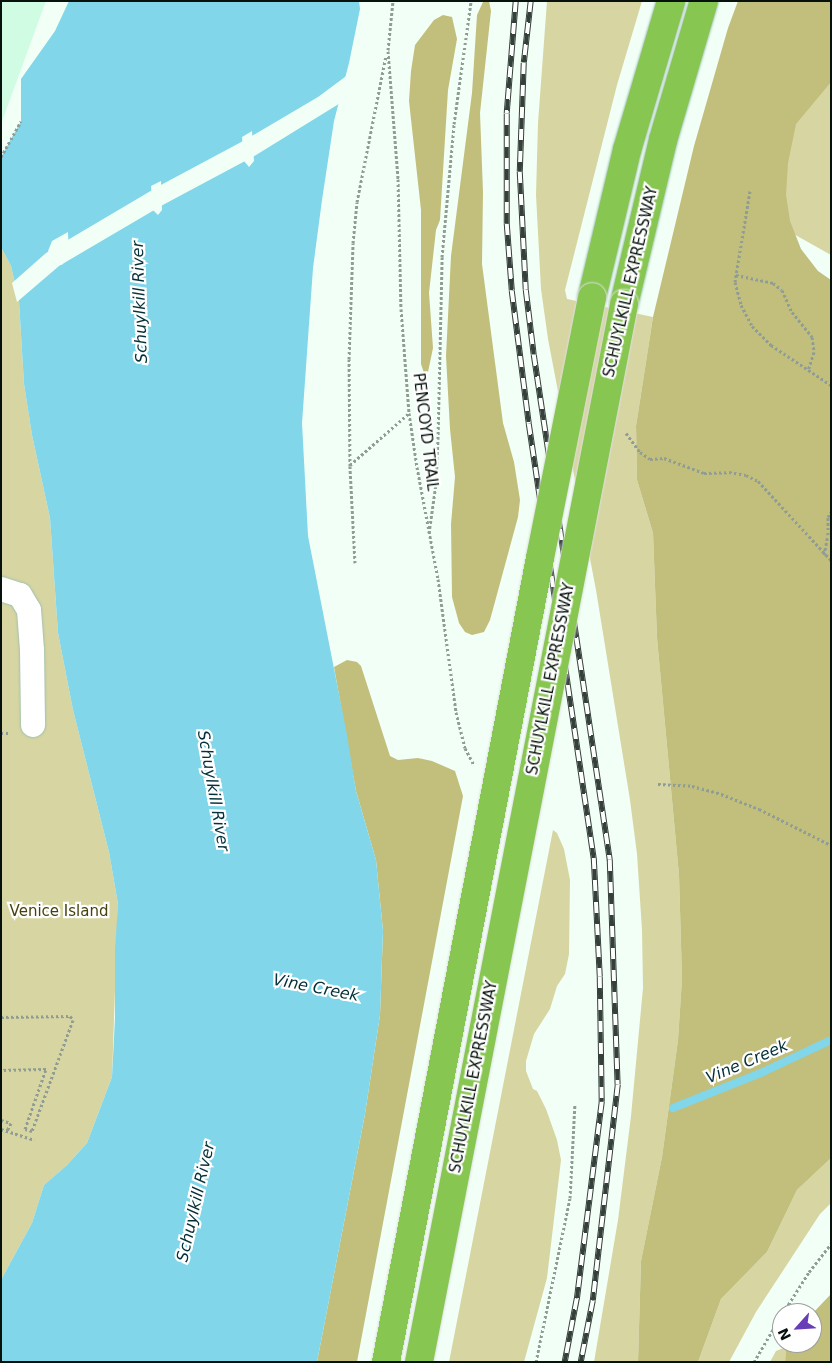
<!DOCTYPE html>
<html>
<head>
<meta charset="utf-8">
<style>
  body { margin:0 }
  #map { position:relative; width:832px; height:1363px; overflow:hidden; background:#f1fff6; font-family:"DejaVu Sans",sans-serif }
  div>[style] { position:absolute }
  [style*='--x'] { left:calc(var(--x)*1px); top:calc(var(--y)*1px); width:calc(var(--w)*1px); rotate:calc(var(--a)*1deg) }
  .built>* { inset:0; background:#d0fce3 }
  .green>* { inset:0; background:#d7d5a2 }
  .forest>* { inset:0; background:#c2be7c }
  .water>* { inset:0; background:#81d6e9 }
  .pier>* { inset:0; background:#f1fff6 }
  .stream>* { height:8px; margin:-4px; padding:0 4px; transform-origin:4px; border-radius:4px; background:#81d6e9 }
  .path>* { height:3px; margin-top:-1.5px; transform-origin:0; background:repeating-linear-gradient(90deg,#8f9d94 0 2.5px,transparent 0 5px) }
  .roads { filter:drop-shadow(0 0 1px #9fc2ae) drop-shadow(0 0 1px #9fc2ae) }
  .minor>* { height:24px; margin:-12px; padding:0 12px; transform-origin:12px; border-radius:12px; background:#fff }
  .highway>* { height:28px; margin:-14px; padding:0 14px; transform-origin:14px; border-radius:14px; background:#87c651 }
  .rail>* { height:5.5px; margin-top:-2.75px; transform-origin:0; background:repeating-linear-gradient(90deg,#fff 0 11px,#344039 0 22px); box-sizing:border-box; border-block:1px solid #344039 }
  .bridges { filter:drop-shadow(0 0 1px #dcdedd) drop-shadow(0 0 1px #dcdedd) }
  .highway-bridge>* { height:28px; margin:-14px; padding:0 14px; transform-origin:14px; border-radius:14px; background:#87c651 }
  span { translate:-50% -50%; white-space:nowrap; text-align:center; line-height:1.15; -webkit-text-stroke:4.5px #fff; paint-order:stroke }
  .street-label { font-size:15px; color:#06120b }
  .park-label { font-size:15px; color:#45420e }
  .water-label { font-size:16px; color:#053039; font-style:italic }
  .frame { position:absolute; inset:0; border:2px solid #06120b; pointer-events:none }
  .north { position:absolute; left:772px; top:1303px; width:50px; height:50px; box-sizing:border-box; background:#fff; border:1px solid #9ba09d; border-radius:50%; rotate:244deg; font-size:14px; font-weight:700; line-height:20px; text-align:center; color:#06120b }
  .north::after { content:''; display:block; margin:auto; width:18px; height:22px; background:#683eb7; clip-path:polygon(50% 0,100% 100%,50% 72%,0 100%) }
</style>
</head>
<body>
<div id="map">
  <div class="built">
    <i style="clip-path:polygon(1px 1px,46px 1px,1px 124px)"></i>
  </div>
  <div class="green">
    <i style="clip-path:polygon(547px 1px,642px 1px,617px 85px,565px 290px,567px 299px,653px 317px,636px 426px,637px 480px,653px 533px,657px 638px,679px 875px,682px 979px,678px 1040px,662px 1157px,641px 1261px,638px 1362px,594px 1362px,618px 1220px,631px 1116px,643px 988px,642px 930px,637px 854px,630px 800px,596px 590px,548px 339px,541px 289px,536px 195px,538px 123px)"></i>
    <i style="clip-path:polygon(831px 1px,831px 255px,708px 186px)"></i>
    <i style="clip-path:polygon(1px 247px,11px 266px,19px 301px,24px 384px,32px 435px,50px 518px,58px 633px,73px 710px,109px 852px,118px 904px,112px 1077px,87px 1143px,67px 1165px,44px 1185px,32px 1223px,1px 1280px)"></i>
    <i style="clip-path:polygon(553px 830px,557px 833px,564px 849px,570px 880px,569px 954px,565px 974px,557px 986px,550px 1009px,534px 1034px,526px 1061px,526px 1071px,533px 1089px,537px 1091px,546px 1109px,557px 1140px,561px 1160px,547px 1278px,524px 1362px,449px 1362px)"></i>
    <i style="clip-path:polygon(831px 1158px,831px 1203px,820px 1214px,756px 1312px,729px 1362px,698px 1362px,721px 1299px,767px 1252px,797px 1190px)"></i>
    <i style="clip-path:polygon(786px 1347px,785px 1362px,770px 1362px,776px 1351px)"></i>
  </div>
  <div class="forest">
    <i style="clip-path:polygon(489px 1px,491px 11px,480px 113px,483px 192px,482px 264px,503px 423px,514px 462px,520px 500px,518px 517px,490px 620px,484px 632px,472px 635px,465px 632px,459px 623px,452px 597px,451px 524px,455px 477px,450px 429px,446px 356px,451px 256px,472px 93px,477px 15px,483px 2px)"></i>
    <i style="clip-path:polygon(738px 1px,831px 1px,831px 82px,796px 124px,788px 163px,786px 195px,790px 221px,801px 249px,818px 271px,831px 280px,831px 1158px,797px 1190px,767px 1252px,721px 1299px,698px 1362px,638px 1362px,641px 1261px,662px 1157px,678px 1040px,682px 979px,679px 875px,657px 638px,653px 533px,637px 480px,636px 426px,653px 317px,694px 146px,728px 28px)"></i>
    <i style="clip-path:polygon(443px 15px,452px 17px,457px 39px,448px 90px,440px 220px,436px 230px,429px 293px,433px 348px,428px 372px,424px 373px,421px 364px,421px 210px,409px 101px,411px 71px,415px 45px,434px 20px)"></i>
    <i style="clip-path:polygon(347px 660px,357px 662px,361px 666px,390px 756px,398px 760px,418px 758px,432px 761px,455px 771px,463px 796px,357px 1362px,317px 1362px,365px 1114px,380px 1015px,383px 931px,376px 860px,356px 791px,334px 667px)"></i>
    <i style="clip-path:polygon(831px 1294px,831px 1362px,785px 1362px,786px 1347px,789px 1343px,812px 1343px,812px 1314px)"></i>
  </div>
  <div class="water">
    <i style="clip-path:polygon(evenodd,69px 1px,359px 1px,360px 9px,349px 63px,334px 121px,322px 200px,313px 268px,302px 423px,308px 536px,347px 735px,356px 791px,376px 860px,383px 931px,380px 1015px,365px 1114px,317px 1362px,1px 1362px,1px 1280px,32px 1223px,44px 1185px,67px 1165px,87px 1143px,112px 1077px,115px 1018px,115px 950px,118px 904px,109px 852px,73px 710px,58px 633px,50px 518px,32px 435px,24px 384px,19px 301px,11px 266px,1px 247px,1px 157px,21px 121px,21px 79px,55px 31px,69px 1px,252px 131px,254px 161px,249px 167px,244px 161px,242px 137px,252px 131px,69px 1px,161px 181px,162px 210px,158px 215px,153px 210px,151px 186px,161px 181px,69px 1px,68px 232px,69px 256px,62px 265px,48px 251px,52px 241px,68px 232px)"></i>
  </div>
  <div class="pier">
    <i style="clip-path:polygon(349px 74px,342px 102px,251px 158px,250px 137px,318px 97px)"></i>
    <i style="clip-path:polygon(245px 140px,247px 160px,159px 207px,159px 186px)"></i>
    <i style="clip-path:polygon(154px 189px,156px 209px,59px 266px,17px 302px,12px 283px,46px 253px,51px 250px,62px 262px,67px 255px,66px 241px)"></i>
  </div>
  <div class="stream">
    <i style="--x:673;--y:1108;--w:97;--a:-21.8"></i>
    <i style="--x:763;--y:1072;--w:75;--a:-25.2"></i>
  </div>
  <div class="path">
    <i style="--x:388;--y:50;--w:49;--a:-84.2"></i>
    <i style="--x:388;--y:51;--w:128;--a:85.5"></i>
    <i style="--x:398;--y:179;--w:130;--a:88.7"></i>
    <i style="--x:401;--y:309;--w:104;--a:85.6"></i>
    <i style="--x:409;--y:413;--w:55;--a:81.6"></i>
    <i style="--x:417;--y:467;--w:114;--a:79.4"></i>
    <i style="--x:438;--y:579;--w:134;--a:82.3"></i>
    <i style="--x:456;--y:712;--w:37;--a:76"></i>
    <i style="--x:465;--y:748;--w:19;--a:62"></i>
    <i style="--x:1;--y:157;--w:41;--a:-60.9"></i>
    <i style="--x:750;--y:191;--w:92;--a:99.4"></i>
    <i style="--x:735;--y:282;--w:24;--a:75"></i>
    <i style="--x:741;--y:305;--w:24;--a:62"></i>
    <i style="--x:752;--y:326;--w:27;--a:45"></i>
    <i style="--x:771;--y:345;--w:72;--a:33.7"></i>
    <i style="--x:736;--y:275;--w:38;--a:12"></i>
    <i style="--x:773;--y:283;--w:11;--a:38"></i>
    <i style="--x:782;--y:290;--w:24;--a:66"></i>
    <i style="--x:792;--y:312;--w:32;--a:51"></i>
    <i style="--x:812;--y:337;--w:15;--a:82"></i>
    <i style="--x:814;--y:352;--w:20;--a:108"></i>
    <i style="--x:626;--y:433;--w:24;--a:54"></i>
    <i style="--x:640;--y:452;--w:12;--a:35"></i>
    <i style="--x:650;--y:459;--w:14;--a:-4"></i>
    <i style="--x:664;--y:458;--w:43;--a:20.6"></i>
    <i style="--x:704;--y:473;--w:25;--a:-2"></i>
    <i style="--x:729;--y:472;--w:17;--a:10"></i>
    <i style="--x:746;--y:475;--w:13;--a:27"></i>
    <i style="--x:758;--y:481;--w:108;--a:47.3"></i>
    <i style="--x:350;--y:465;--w:79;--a:-41.4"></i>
    <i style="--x:429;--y:533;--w:49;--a:-81.9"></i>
    <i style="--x:436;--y:484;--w:45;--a:-87.5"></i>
    <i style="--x:438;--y:439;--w:182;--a:-88.7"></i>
    <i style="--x:442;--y:257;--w:134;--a:-84.8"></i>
    <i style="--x:454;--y:124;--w:124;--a:-82.1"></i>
    <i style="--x:824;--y:555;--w:20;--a:-79"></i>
    <i style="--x:828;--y:535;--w:18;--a:-90"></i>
    <i style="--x:828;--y:517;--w:6;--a:-59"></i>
    <i style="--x:355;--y:563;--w:97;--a:-93"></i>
    <i style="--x:350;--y:466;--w:107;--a:-90.5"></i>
    <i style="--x:349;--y:359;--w:116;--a:-88"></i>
    <i style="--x:353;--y:243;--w:41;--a:-84.4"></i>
    <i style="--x:357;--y:202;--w:149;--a:-78.8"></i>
    <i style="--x:1;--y:733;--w:10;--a:0"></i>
    <i style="--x:658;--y:784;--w:34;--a:3"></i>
    <i style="--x:692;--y:786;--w:30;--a:15"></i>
    <i style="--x:721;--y:794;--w:41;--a:21.5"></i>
    <i style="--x:759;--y:809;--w:80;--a:26.6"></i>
    <i style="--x:1;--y:1017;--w:69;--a:-0.8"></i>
    <i style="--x:70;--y:1016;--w:5;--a:53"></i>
    <i style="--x:73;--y:1020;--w:118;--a:110.3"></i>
    <i style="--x:32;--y:1131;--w:7;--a:-164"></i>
    <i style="--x:25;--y:1129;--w:64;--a:-70.7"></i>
    <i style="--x:46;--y:1069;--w:45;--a:178.7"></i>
    <i style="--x:1;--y:1120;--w:10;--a:17"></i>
    <i style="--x:11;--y:1123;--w:9;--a:117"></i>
    <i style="--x:1;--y:1129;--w:35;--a:18"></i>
    <i style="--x:783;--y:1313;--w:49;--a:-57.6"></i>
    <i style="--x:809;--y:1272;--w:36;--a:-52"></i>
    <i style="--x:536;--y:1362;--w:167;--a:-78.3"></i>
    <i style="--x:570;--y:1198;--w:94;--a:-87"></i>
    <i style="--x:754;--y:1362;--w:56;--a:-59.7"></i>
  </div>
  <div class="roads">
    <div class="minor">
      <i style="--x:1;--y:589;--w:20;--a:18"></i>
      <i style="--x:20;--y:595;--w:17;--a:59"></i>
      <i style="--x:29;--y:610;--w:40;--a:85.7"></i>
      <i style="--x:32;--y:650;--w:75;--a:89.2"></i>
    </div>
    <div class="highway">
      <i style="--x:592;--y:297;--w:151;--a:-76.6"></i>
      <i style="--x:627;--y:150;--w:155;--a:-73.5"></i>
      <i style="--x:624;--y:304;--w:169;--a:-76.6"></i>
      <i style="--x:663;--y:140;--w:145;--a:-73.6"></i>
    </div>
  </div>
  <div class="rail">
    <i style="--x:516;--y:1;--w:113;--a:94.6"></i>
    <i style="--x:507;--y:114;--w:110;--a:90"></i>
    <i style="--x:507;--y:224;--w:67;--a:85.7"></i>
    <i style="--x:512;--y:291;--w:134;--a:82.7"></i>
    <i style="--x:529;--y:424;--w:439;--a:81.5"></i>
    <i style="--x:594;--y:858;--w:119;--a:87.1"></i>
    <i style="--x:600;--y:977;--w:125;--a:89.1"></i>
    <i style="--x:602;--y:1102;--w:199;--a:97.2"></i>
    <i style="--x:577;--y:1299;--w:64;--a:100.8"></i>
    <i style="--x:531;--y:1;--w:62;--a:96.4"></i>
    <i style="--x:524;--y:63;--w:109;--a:92.1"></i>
    <i style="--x:520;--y:172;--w:118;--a:87.1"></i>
    <i style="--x:526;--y:290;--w:65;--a:83"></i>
    <i style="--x:534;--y:355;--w:511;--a:81.44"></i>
    <i style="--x:610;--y:860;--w:225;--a:88"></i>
    <i style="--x:618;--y:1085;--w:217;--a:96.6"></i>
    <i style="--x:593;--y:1301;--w:62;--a:101.1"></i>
  </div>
  <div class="bridges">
    <div class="highway-bridge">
      <i style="--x:386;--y:1362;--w:819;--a:-79.16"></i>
      <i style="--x:540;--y:558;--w:266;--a:-78.7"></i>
      <i style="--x:419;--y:1362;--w:1078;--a:-79.03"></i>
    </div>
  </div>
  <div class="street-label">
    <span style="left:631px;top:282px;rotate:-77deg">SCHUYLKILL EXPRESSWAY</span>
    <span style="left:425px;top:432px;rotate:83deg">PENCOYD TRAIL</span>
    <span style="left:551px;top:679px;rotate:-79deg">SCHUYLKILL EXPRESSWAY</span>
    <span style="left:474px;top:1077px;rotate:-79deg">SCHUYLKILL EXPRESSWAY</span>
  </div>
  <div class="park-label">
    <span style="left:59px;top:912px">Venice Island</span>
  </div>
  <div class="water-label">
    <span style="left:140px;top:302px;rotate:-92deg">Schuylkill River</span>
    <span style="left:213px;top:791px;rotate:80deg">Schuylkill River</span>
    <span style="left:316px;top:988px;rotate:11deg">Vine Creek</span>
    <span style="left:747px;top:1062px;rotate:-23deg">Vine Creek</span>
    <span style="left:196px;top:1202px;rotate:-77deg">Schuylkill River</span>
  </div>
  <div class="frame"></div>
  <div class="north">N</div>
</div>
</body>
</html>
